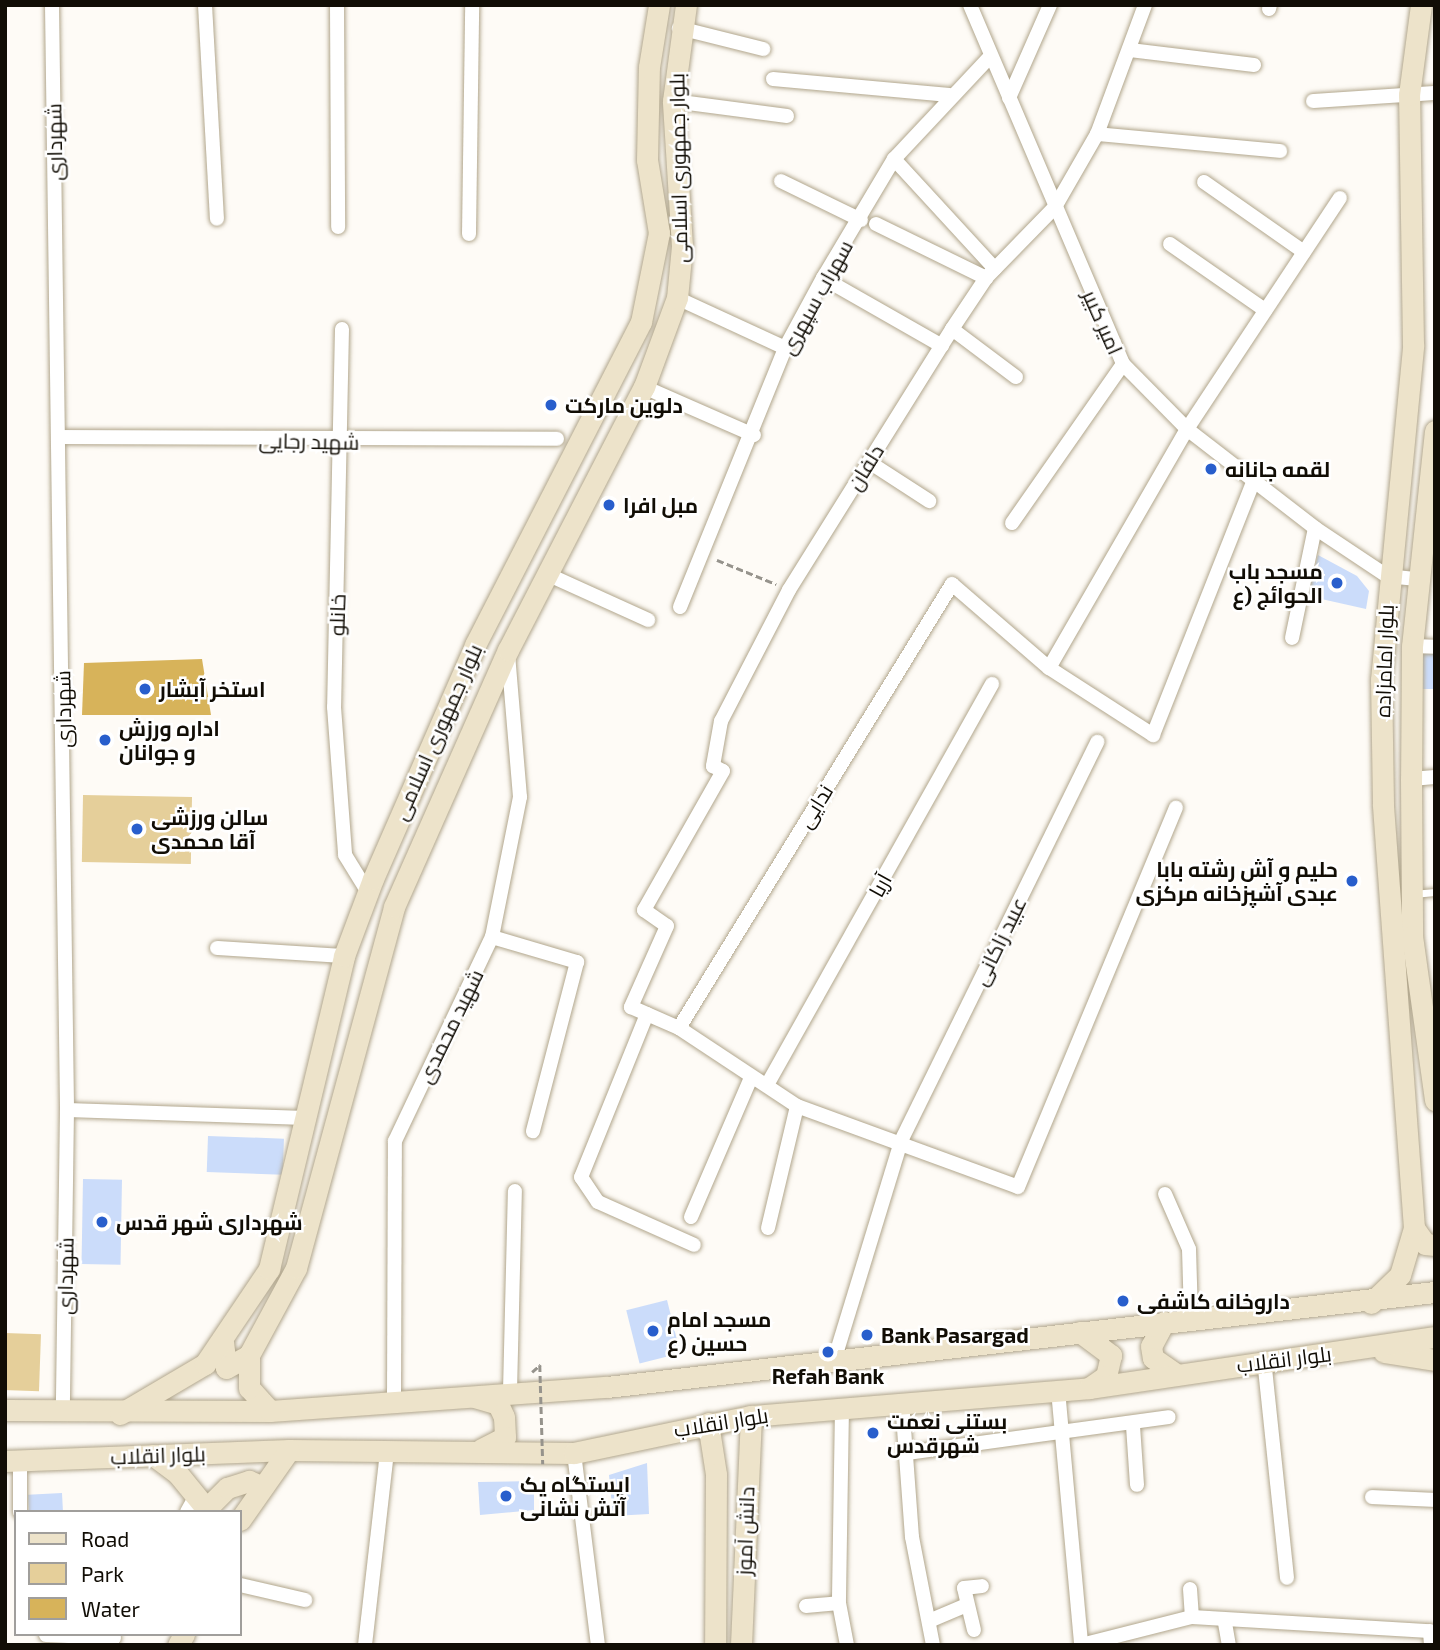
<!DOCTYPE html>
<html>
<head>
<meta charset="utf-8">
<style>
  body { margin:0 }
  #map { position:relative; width:1440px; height:1650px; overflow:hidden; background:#fefbf6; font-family:"Exo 2",Cairo,sans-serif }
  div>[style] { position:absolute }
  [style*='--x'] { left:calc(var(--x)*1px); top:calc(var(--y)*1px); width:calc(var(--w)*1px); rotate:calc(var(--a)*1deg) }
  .green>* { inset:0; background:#e5cf9a; transform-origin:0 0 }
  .water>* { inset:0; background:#d7b35a }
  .building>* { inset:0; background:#cbdcfa; transform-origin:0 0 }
  .path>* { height:2.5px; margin-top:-1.25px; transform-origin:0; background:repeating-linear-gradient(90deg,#96938c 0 7px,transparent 0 10.5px) }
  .roads { filter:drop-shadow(0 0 2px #b1a68c) drop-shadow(0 0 2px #b1a68c) }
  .lane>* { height:7px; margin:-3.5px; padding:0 3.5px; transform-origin:3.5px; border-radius:3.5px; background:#fff }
  .street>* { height:14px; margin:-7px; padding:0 7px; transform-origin:7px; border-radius:7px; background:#fff }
  .secondary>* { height:21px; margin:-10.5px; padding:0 10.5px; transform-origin:10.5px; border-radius:10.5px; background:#ede3ca }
  .path-bridge>* { height:2.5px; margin-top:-1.25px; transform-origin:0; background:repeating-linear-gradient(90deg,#96938c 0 7px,transparent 0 10.5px) }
  .dots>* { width:19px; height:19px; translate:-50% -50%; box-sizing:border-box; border:4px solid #fff; border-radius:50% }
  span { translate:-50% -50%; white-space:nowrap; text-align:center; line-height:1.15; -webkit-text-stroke:5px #fff; paint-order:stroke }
  .street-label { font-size:21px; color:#110d05 }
  .poi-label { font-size:21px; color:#110d05; font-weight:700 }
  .left { translate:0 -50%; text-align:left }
  .right { translate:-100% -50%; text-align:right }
  .frame { position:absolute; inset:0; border:7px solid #110d05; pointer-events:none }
  .legend { position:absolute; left:14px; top:1510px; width:228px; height:126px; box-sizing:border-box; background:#fff; border:2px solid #a09e9b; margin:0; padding:9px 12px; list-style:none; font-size:21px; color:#110d05 }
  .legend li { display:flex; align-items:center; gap:14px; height:35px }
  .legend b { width:35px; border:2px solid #a09e9b }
</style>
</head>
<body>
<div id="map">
  <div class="green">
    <i style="left:192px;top:797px;width:67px;height:109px;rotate:91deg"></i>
    <i style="left:5px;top:1333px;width:36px;height:57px;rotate:2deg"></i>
  </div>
  <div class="water">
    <i style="clip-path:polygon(202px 659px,211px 715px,82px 715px,84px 663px)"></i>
  </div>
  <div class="building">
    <i style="clip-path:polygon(1318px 555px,1357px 576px,1369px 591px,1366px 609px,1308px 596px)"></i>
    <i style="left:1422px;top:647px;width:13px;height:42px"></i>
    <i style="left:208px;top:1136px;width:76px;height:36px;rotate:2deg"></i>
    <i style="left:83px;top:1179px;width:39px;height:85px;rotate:1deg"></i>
    <i style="left:667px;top:1300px;width:55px;height:42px;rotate:76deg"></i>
    <i style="clip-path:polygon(647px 1463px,649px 1514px,613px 1516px,609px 1475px)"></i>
    <i style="clip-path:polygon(534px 1481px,534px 1510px,480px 1515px,478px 1482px)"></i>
    <i style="left:62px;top:1493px;width:19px;height:34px;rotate:87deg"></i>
  </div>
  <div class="path">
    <i style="--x:717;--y:560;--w:64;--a:22.1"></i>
    <i style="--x:532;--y:1372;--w:11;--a:-41"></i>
  </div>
  <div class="roads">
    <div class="lane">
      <i style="--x:1413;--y:894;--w:22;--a:-5"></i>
    </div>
    <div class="street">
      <i style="--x:52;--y:5;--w:1105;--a:89.22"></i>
      <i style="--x:67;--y:1110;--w:302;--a:90.8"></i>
      <i style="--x:205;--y:5;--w:214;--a:86.8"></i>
      <i style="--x:337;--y:5;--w:222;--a:89.7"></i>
      <i style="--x:970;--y:5;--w:390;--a:66.9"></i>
      <i style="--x:1123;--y:364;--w:91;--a:45.4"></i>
      <i style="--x:1187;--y:429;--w:162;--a:37.7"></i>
      <i style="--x:1315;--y:528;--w:87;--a:33.7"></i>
      <i style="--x:1387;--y:576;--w:30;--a:6"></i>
      <i style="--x:1145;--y:5;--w:138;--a:110.4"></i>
      <i style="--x:1097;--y:134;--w:84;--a:119.9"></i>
      <i style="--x:1055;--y:207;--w:99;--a:134.2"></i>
      <i style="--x:986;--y:278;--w:61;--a:123.7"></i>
      <i style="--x:952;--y:329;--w:308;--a:122"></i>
      <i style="--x:789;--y:590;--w:148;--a:117.4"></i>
      <i style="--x:721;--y:721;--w:46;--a:100.1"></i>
      <i style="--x:713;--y:766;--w:11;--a:27"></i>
      <i style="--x:723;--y:771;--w:160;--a:119.6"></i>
      <i style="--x:644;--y:910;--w:28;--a:35"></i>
      <i style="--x:667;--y:926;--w:89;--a:114"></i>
      <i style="--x:631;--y:1007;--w:52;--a:23.6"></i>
      <i style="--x:679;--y:1028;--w:141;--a:33.5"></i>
      <i style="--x:797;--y:1106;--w:235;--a:20.1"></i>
      <i style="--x:1018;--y:1187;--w:411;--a:-67.4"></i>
      <i style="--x:1269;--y:9;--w:4;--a:-76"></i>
      <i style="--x:679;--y:28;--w:87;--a:14"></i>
      <i style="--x:1130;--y:50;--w:125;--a:6.9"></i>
      <i style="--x:773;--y:79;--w:177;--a:5.2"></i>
      <i style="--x:1009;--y:98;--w:102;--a:-66.2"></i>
      <i style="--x:673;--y:101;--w:115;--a:7.5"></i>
      <i style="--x:1313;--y:101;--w:122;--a:-3.8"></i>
      <i style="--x:1097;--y:134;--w:184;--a:5.3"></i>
      <i style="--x:894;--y:159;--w:149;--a:47.4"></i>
      <i style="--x:781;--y:181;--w:89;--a:26"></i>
      <i style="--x:1204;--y:182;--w:122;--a:35"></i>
      <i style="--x:876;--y:224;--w:123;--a:26.1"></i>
      <i style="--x:469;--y:234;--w:229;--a:-89.2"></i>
      <i style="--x:1170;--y:244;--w:116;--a:34.8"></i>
      <i style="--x:823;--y:278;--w:137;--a:29.7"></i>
      <i style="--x:677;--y:298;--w:119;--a:24.8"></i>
      <i style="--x:342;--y:329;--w:378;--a:91.2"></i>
      <i style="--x:334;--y:707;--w:148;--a:85.7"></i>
      <i style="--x:345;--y:855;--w:46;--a:58.4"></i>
      <i style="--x:952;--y:329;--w:80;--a:36.9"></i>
      <i style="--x:644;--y:387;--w:120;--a:23.6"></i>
      <i style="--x:61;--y:437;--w:496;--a:0.2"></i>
      <i style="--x:869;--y:462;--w:72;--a:33"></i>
      <i style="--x:1012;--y:523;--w:194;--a:-55.1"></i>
      <i style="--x:549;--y:575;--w:109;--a:24.4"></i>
      <i style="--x:680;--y:607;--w:279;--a:-67.9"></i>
      <i style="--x:785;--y:348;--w:80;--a:-61.5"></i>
      <i style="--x:823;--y:278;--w:139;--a:-59.2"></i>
      <i style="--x:894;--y:159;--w:139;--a:-46.8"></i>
      <i style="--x:1292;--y:638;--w:112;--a:-78.2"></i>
      <i style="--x:1412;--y:646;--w:23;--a:2"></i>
      <i style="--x:1049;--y:668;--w:276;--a:-60"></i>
      <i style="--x:1187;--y:429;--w:277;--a:-56.5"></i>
      <i style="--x:1411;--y:779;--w:24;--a:-5"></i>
      <i style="--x:492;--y:937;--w:89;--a:16.4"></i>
      <i style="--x:577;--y:962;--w:175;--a:104.6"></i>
      <i style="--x:217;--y:948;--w:127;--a:3.6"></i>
      <i style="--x:647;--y:1014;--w:176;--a:112"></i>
      <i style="--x:581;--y:1177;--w:30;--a:56"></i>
      <i style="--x:598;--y:1202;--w:105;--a:24.1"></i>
      <i style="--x:679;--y:1028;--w:521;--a:-58.41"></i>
      <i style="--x:952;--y:584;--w:128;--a:40.9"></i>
      <i style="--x:1049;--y:668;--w:124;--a:32.8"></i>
      <i style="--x:1153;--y:735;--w:272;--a:-68.4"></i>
      <i style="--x:767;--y:1085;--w:460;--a:-60.7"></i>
      <i style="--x:67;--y:1110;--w:239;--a:1.9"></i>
      <i style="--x:1165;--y:1194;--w:60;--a:66.4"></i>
      <i style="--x:1189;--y:1249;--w:67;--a:88.3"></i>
      <i style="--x:691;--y:1217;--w:151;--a:-66.7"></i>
      <i style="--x:768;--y:1228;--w:125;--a:-76.6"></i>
      <i style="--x:1264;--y:1359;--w:220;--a:84"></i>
      <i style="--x:833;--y:1364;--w:233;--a:-73"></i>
      <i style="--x:901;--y:1141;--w:445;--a:-63.8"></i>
      <i style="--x:1058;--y:1390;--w:256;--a:84.8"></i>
      <i style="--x:510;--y:1391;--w:200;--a:-88.6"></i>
      <i style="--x:394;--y:1401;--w:260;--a:-89.8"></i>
      <i style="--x:395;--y:1141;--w:226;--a:-64.6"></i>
      <i style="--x:492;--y:937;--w:143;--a:-78.7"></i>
      <i style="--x:520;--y:797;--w:144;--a:-94.8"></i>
      <i style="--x:902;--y:1401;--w:136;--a:85.8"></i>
      <i style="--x:912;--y:1537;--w:110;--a:79"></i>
      <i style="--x:842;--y:1407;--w:196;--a:90.9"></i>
      <i style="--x:839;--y:1603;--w:43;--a:79.2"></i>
      <i style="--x:1133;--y:1426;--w:59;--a:86.1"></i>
      <i style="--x:574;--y:1453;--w:193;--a:82.9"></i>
      <i style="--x:907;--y:1453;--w:264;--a:-7.8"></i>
      <i style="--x:1372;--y:1497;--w:63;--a:2.7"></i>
      <i style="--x:20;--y:1512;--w:52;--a:-90"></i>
      <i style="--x:187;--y:1512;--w:18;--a:-61"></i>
      <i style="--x:240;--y:1585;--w:67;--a:13"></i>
      <i style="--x:1190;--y:1589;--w:28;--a:86"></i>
      <i style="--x:806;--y:1606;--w:33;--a:-5"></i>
      <i style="--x:929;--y:1621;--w:39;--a:-23"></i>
      <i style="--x:1225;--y:1623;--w:22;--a:80"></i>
      <i style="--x:974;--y:1630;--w:43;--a:-103.4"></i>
      <i style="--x:964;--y:1588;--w:18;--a:-6"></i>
      <i style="--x:46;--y:1635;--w:68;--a:2.5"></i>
      <i style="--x:365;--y:1645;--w:195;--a:-83.5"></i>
      <i style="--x:1081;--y:1645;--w:114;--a:-14.2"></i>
      <i style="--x:1192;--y:1617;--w:238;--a:3.4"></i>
      <i style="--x:1430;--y:1631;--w:14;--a:86"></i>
    </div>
    <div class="secondary">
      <i style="--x:1435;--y:431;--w:216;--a:96.1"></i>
      <i style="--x:1412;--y:646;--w:133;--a:90.4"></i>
      <i style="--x:1411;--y:779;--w:157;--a:89.6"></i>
      <i style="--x:1412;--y:936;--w:166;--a:82"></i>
      <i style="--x:1414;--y:1228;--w:19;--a:55"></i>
      <i style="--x:1425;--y:1244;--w:10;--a:6"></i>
      <i style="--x:1371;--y:1303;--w:40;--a:-44"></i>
      <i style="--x:1400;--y:1275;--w:49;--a:-73.4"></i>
      <i style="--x:1414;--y:1228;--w:425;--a:-94.2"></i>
      <i style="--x:1383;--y:804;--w:124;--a:-90.9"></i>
      <i style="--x:1381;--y:680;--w:337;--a:-84.5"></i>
      <i style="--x:1413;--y:345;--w:250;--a:-90.9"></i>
      <i style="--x:1409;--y:95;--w:91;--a:-82.4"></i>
      <i style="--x:1164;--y:1322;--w:27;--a:118"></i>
      <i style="--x:1151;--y:1346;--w:12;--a:81"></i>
      <i style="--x:1153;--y:1358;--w:29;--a:35"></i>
      <i style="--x:1080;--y:1332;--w:39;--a:37"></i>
      <i style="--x:1111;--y:1355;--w:22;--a:103"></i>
      <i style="--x:1106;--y:1376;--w:21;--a:145"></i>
      <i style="--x:223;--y:1342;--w:26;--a:83"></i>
      <i style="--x:226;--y:1368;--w:26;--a:-29"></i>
      <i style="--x:1384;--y:1352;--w:52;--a:8.9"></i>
      <i style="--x:474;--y:1397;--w:25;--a:16"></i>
      <i style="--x:498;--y:1404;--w:14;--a:65"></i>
      <i style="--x:504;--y:1417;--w:20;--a:87"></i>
      <i style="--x:505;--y:1437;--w:27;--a:153"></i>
      <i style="--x:5;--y:1410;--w:265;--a:0.2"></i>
      <i style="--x:270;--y:1411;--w:338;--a:-4.1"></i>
      <i style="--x:607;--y:1387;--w:833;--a:-6.55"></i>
      <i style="--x:270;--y:1411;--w:31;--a:-132"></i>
      <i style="--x:249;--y:1388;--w:33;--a:-90"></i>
      <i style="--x:249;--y:1355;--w:99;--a:-61.6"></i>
      <i style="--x:296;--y:1268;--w:374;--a:-74.8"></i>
      <i style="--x:394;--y:907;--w:281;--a:-66.1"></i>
      <i style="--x:508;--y:650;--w:296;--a:-62.7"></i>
      <i style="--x:644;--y:387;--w:95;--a:-69.7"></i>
      <i style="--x:677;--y:298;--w:52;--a:-84.5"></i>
      <i style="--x:682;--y:246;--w:145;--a:-93.6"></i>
      <i style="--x:673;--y:101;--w:97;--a:-82.3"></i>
      <i style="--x:120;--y:1414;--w:99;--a:-30.5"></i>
      <i style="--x:205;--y:1364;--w:115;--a:-56"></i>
      <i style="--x:269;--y:1269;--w:322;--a:-76.5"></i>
      <i style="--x:344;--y:956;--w:82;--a:-69.4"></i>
      <i style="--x:373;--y:879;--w:255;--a:-66.4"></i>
      <i style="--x:475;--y:645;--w:363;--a:-62.8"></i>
      <i style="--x:641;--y:322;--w:91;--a:-78.6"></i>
      <i style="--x:659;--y:233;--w:74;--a:-99.3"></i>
      <i style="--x:647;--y:160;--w:93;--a:-88.8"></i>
      <i style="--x:649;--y:67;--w:63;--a:-80.8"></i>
      <i style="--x:708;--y:1423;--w:52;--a:81.1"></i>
      <i style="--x:716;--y:1474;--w:171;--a:90.3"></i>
      <i style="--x:153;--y:1455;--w:31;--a:37"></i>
      <i style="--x:178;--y:1474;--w:49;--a:50.8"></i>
      <i style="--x:5;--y:1461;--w:284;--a:-2.2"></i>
      <i style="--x:289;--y:1450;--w:285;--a:0.6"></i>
      <i style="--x:574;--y:1453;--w:181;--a:-11.8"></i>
      <i style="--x:751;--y:1416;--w:339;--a:-4.7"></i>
      <i style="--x:1089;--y:1388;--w:350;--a:-8.4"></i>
      <i style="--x:206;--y:1509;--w:30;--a:-45"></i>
      <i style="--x:227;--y:1488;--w:23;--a:-18"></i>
      <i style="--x:249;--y:1481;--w:13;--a:23"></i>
      <i style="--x:240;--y:1520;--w:85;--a:-55"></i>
      <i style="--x:178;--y:1645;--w:13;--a:-61"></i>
      <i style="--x:741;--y:1645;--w:229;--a:-87.5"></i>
    </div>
  </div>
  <div class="path-bridge">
    <i style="--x:540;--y:1365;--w:99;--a:88.3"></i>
  </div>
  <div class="dots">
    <i style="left:551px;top:405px;background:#285ecc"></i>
    <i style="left:1211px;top:469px;background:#285ecc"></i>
    <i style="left:609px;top:505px;background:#285ecc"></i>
    <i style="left:1337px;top:583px;background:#285ecc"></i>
    <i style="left:145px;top:689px;background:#285ecc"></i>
    <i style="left:105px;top:740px;background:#285ecc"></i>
    <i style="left:137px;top:829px;background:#285ecc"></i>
    <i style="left:1352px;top:881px;background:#285ecc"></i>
    <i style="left:102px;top:1222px;background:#285ecc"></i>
    <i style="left:1123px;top:1301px;background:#285ecc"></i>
    <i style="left:653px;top:1331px;background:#285ecc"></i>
    <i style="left:867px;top:1335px;background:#285ecc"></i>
    <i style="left:828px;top:1352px;background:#285ecc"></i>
    <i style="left:873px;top:1433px;background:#285ecc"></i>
    <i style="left:506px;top:1496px;background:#285ecc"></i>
  </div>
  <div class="street-label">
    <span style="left:54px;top:142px;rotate:-91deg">شهرداری</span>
    <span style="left:678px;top:168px;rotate:-91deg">بلوار جمهوری اسلامی</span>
    <span style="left:816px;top:297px;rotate:-61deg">سهراب سپهری</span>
    <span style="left:1103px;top:322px;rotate:66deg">امیر کبیر</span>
    <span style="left:309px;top:441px;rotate:1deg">شهید رجایی</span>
    <span style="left:865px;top:467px;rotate:-58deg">دلفان</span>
    <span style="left:337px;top:615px;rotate:-88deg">خانلو</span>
    <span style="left:1384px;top:661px;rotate:-88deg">بلوار امامزاده</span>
    <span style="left:63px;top:709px;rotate:-91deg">شهرداری</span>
    <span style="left:437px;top:732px;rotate:-66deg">بلوار جمهوری اسلامی</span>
    <span style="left:815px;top:806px;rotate:-58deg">ندایی</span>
    <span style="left:880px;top:885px;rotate:-61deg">آریا</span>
    <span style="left:999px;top:941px;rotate:-64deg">عبید زاکانی</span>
    <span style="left:450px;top:1026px;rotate:-64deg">شهید محمدی</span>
    <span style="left:65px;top:1276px;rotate:-89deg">شهرداری</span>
    <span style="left:1284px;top:1359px;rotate:-7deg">بلوار انقلاب</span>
    <span style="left:721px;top:1422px;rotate:-9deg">بلوار انقلاب</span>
    <span style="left:158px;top:1455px;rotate:-2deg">بلوار انقلاب</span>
    <span style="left:745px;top:1531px;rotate:-88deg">دانش آموز</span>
  </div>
  <div class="poi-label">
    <span class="left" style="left:565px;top:405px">دلوین مارکت</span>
    <span class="left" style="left:1225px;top:469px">لقمه جانانه</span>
    <span class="left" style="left:623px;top:505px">مبل افرا</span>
    <span class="right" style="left:1323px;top:583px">مسجد باب<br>الحوائج (ع</span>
    <span class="left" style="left:159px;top:689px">استخر آبشار</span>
    <span class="left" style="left:119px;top:740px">اداره ورزش<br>و جوانان</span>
    <span class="left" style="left:151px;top:829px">سالن ورزشی<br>آقا محمدی</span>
    <span class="right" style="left:1338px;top:881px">حلیم و آش رشته بابا<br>عبدی آشپزخانه مرکزی</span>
    <span class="left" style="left:116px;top:1222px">شهرداری شهر قدس</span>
    <span class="left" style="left:1137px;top:1301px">داروخانه کاشفی</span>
    <span class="left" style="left:667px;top:1331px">مسجد امام<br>حسین (ع</span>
    <span class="left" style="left:881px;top:1335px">Bank Pasargad</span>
    <span style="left:828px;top:1376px">Refah Bank</span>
    <span class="left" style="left:887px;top:1433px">بستنی نعمت<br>شهرقدس</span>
    <span class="left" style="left:520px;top:1496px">ایستگاه یک<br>آتش نشانی</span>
  </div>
  <div class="frame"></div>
  <ul class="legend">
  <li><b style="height:9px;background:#ede3ca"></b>Road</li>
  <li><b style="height:19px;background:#e5cf9a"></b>Park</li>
  <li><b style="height:19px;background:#d7b35a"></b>Water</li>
  </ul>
</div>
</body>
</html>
